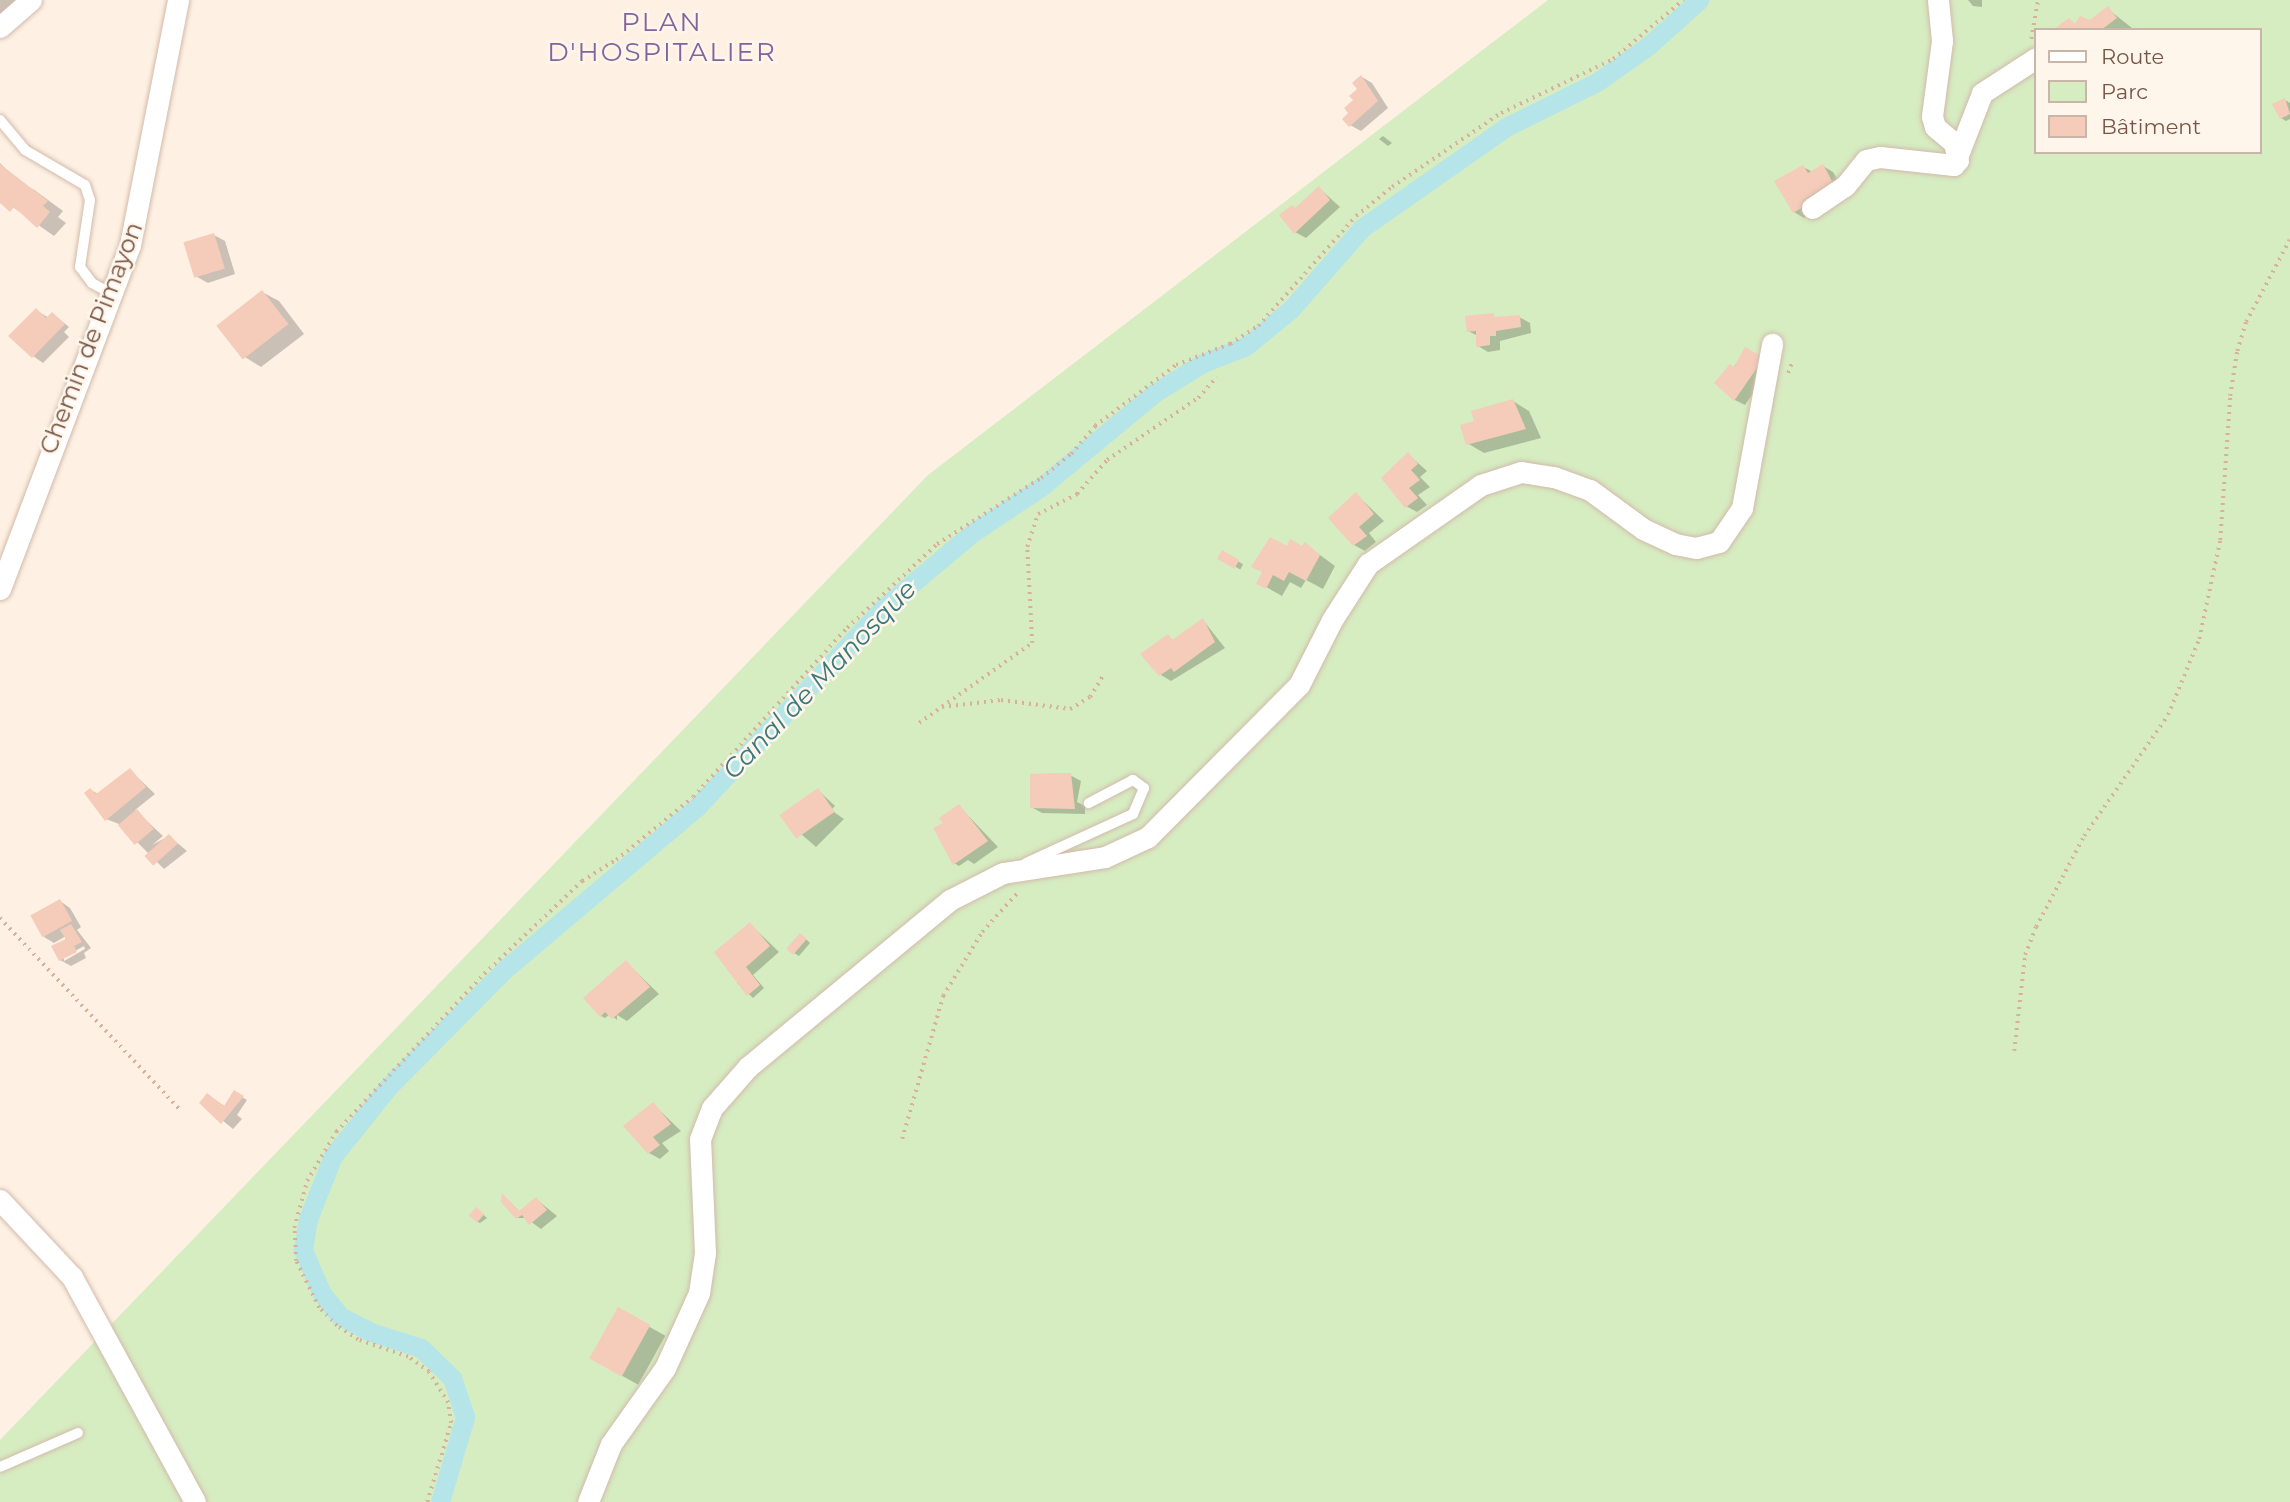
<!DOCTYPE html>
<html>
<head>
<meta charset="utf-8">
<style>
  body { margin:0 }
  #map { position:relative; width:2290px; height:1502px; overflow:hidden; background:#fef1e3; font-family:Montserrat,sans-serif }
  div>[style] { position:absolute }
  [style*='--x'] { left:calc(var(--x)*1px); top:calc(var(--y)*1px); width:calc(var(--w)*1px); rotate:calc(var(--a)*1deg) }
  .green>* { inset:0; background:#d6ecc1 }
  .shadow>* { inset:0; background:#0003; transform-origin:0 0 }
  .canal>* { height:19px; margin:-9.5px; padding:0 9.5px; transform-origin:9.5px; border-radius:9.5px; background:#b6e5e9 }
  .building>* { inset:0; background:#f5ccb9; transform-origin:0 0 }
  .path>* { height:3.5px; margin-top:-1.75px; transform-origin:0; background:repeating-linear-gradient(90deg,#daaf9c 0 2px,transparent 0 7px) }
  .roads { filter:drop-shadow(0 0 2px #d2baab) drop-shadow(0 0 2px #d2baab) }
  .service>* { height:10px; margin:-5px; padding:0 5px; transform-origin:5px; border-radius:5px; background:#fff }
  .minor>* { height:21px; margin:-10.5px; padding:0 10.5px; transform-origin:10.5px; border-radius:10.5px; background:#fff }
  span { translate:-50% -50%; white-space:nowrap; text-align:center; line-height:1.15; -webkit-text-stroke:5px #fff6eb; paint-order:stroke }
  .street-label { font-size:24px; color:#785547 }
  .neighbourhood-label { font-size:26px; color:#84629c; letter-spacing:2px }
  .water-label { font-size:26px; color:#3a787e; font-style:italic }
  .legend { position:absolute; left:2034px; top:28px; width:228px; height:126px; box-sizing:border-box; background:#fff6eb; border:2px solid #c9b6a9; margin:0; padding:9px 12px; list-style:none; font-size:21px; color:#785547 }
  .legend li { display:flex; align-items:center; gap:14px; height:35px }
  .legend b { width:35px; border:2px solid #c9b6a9 }
</style>
</head>
<body>
<div id="map">
  <div class="green">
    <i style="clip-path:polygon(evenodd,1548px 0,2290px 0,2290px 1502px,0 1502px,0 1440px,928px 475px,1548px 0,2036px 30px,2260px 30px,2260px 152px,2036px 152px,2036px 30px)"></i>
  </div>
  <div class="shadow">
    <i style="clip-path:polygon(0 0,32px 0,0 25px)"></i>
    <i style="clip-path:polygon(1968px 0,1982px 0,1982px 7px,1973px 6px)"></i>
    <i style="clip-path:polygon(2108px 9px,2132px 28px,2056px 30px,2069px 20px,2076px 25px,2090px 22px)"></i>
    <i style="clip-path:polygon(1362px 77px,1372px 83px,1388px 108px,1361px 131px,1350px 125px)"></i>
    <i style="clip-path:polygon(2285px 100px,2290px 103px,2290px 119px,2286px 121px,2281px 118px)"></i>
    <i style="clip-path:polygon(1383px 136px,1392px 143px,1388px 146px,1379px 139px)"></i>
    <i style="clip-path:polygon(0 163px,30px 193px,33px 189px,63px 211px,58px 217px,66px 223px,54px 236px,0 198px)"></i>
    <i style="clip-path:polygon(1823px 166px,1833px 172px,1843px 189px,1804px 218px,1794px 212px,1803px 167px,1813px 172px)"></i>
    <i style="clip-path:polygon(1319px 188px,1340px 207px,1306px 238px,1295px 232px,1297px 209px)"></i>
    <i style="clip-path:polygon(214px 235px,225px 241px,235px 274px,208px 283px,197px 277px)"></i>
    <i style="clip-path:polygon(262px 292px,279px 301px,304px 334px,261px 367px,245px 357px)"></i>
    <i style="clip-path:polygon(36px 310px,49px 318px,57px 317px,69px 327px,64px 332px,69px 337px,43px 363px,33px 356px)"></i>
    <i style="clip-path:polygon(1519px 317px,1530px 323px,1531px 333px,1500px 341px,1500px 350px,1488px 352px,1478px 346px,1478px 336px,1468px 331px)"></i>
    <i style="clip-path:polygon(1746px 350px,1773px 365px,1745px 405px,1735px 400px,1733px 368px)"></i>
    <i style="clip-path:polygon(1513px 401px,1529px 411px,1541px 438px,1484px 453px,1467px 443px,1476px 422px)"></i>
    <i style="clip-path:polygon(1409px 455px,1427px 471px,1420px 477px,1430px 487px,1418px 495px,1427px 505px,1417px 512px,1406px 506px)"></i>
    <i style="clip-path:polygon(1356px 494px,1384px 521px,1369px 533px,1376px 542px,1365px 551px,1354px 545px)"></i>
    <i style="clip-path:polygon(1305px 544px,1335px 566px,1323px 589px,1306px 580px,1301px 588px,1290px 582px,1282px 596px,1259px 583px,1288px 548px,1310px 552px)"></i>
    <i style="left:1223px;top:553px;width:23px;height:6px;rotate:29deg"></i>
    <i style="clip-path:polygon(1203px 620px,1225px 648px,1171px 681px,1161px 675px,1168px 637px,1174px 641px)"></i>
    <i style="clip-path:polygon(130px 770px,155px 794px,135px 810px,163px 836px,152px 845px,169px 836px,187px 851px,164px 869px,119px 824px,106px 819px,91px 790px,98px 794px)"></i>
    <i style="clip-path:polygon(1070px 775px,1081px 781px,1077px 802px,1085px 806px,1085px 814px,1042px 813px,1031px 807px)"></i>
    <i style="clip-path:polygon(818px 790px,835px 806px,831px 810px,844px 819px,816px 847px,786px 821px)"></i>
    <i style="clip-path:polygon(959px 806px,998px 847px,974px 864px,968px 860px,959px 866px,954px 863px,945px 823px)"></i>
    <i style="clip-path:polygon(evenodd,60px 901px,70px 908px,81px 927px,77px 930px,91px 948px,84px 953px,86px 958px,71px 966px,60px 960px,66px 936px,54px 943px,44px 937px,60px 901px,84px 946px,85px 949px,64px 961px,64px 957px,84px 946px)"></i>
    <i style="clip-path:polygon(750px 924px,779px 952px,753px 975px,764px 988px,753px 998px,737px 983px)"></i>
    <i style="clip-path:polygon(805px 938px,810px 943px,799px 956px,794px 953px)"></i>
    <i style="clip-path:polygon(627px 963px,659px 994px,627px 1021px,617px 1015px,617px 1020px,610px 1014px,605px 1018px,601px 1016px)"></i>
    <i style="clip-path:polygon(235px 1093px,247px 1100px,237px 1115px,242px 1119px,233px 1129px,201px 1103px,208px 1095px,226px 1107px)"></i>
    <i style="clip-path:polygon(654px 1105px,681px 1131px,662px 1143px,669px 1151px,660px 1159px,649px 1153px)"></i>
    <i style="clip-path:polygon(504px 1196px,520px 1212px,536px 1199px,557px 1216px,541px 1229px,526px 1218px,517px 1218px)"></i>
    <i style="clip-path:polygon(477px 1209px,487px 1218px,480px 1223px,476px 1221px)"></i>
    <i style="left:619px;top:1310px;width:53px;height:56px;rotate:29deg"></i>
  </div>
  <div class="canal">
    <i style="--x:440;--y:1502;--w:89;--a:-73.6"></i>
    <i style="--x:465;--y:1417;--w:41;--a:-108.4"></i>
    <i style="--x:452;--y:1378;--w:43;--a:-135.9"></i>
    <i style="--x:421;--y:1348;--w:52;--a:-162.3"></i>
    <i style="--x:371;--y:1332;--w:35;--a:-153"></i>
    <i style="--x:340;--y:1316;--w:28;--a:-129"></i>
    <i style="--x:322;--y:1294;--w:48;--a:-113.4"></i>
    <i style="--x:303;--y:1250;--w:31;--a:-81"></i>
    <i style="--x:308;--y:1219;--w:68;--a:-68.4"></i>
    <i style="--x:333;--y:1156;--w:90;--a:-51.3"></i>
    <i style="--x:389;--y:1086;--w:163;--a:-45.2"></i>
    <i style="--x:504;--y:970;--w:251;--a:-40.2"></i>
    <i style="--x:696;--y:808;--w:274;--a:-46.9"></i>
    <i style="--x:883;--y:608;--w:116;--a:-40.1"></i>
    <i style="--x:972;--y:533;--w:83;--a:-33.7"></i>
    <i style="--x:1041;--y:487;--w:149;--a:-39.6"></i>
    <i style="--x:1156;--y:392;--w:55;--a:-31.7"></i>
    <i style="--x:1203;--y:363;--w:46;--a:-21.6"></i>
    <i style="--x:1246;--y:346;--w:58;--a:-39.4"></i>
    <i style="--x:1291;--y:309;--w:108;--a:-48.8"></i>
    <i style="--x:1362;--y:228;--w:176;--a:-35"></i>
    <i style="--x:1506;--y:127;--w:102;--a:-26.3"></i>
    <i style="--x:1597;--y:82;--w:62;--a:-35.2"></i>
    <i style="--x:1648;--y:46;--w:69;--a:-42"></i>
  </div>
  <div class="building">
    <i style="clip-path:polygon(2108px 6px,2117px 18px,2101px 30px,2053px 30px,2069px 18px,2075px 24px,2080px 16px,2090px 20px)"></i>
    <i style="clip-path:polygon(1361px 75px,1378px 101px,1349px 127px,1342px 119px,1348px 113px,1344px 108px,1353px 100px,1349px 96px,1357px 89px,1352px 83px)"></i>
    <i style="clip-path:polygon(2285px 98px,2290px 114px,2280px 119px,2272px 104px)"></i>
    <i style="clip-path:polygon(0 164px,48px 201px,43px 206px,50px 212px,37px 228px,14px 207px,10px 212px,0 203px)"></i>
    <i style="clip-path:polygon(1823px 164px,1833px 183px,1807px 198px,1810px 203px,1793px 213px,1774px 181px,1803px 165px,1808px 173px)"></i>
    <i style="clip-path:polygon(1319px 186px,1330px 200px,1294px 234px,1279px 215px,1292px 205px,1295px 208px)"></i>
    <i style="left:214px;top:233px;width:37px;height:32px;rotate:73deg"></i>
    <i style="left:262px;top:290px;width:43px;height:58px;rotate:52deg"></i>
    <i style="clip-path:polygon(36px 308px,46px 318px,52px 312px,65px 324px,32px 358px,8px 336px)"></i>
    <i style="clip-path:polygon(1494px 313px,1494px 317px,1520px 315px,1521px 327px,1496px 331px,1496px 336px,1490px 336px,1490px 345px,1476px 347px,1476px 331px,1467px 332px,1465px 316px)"></i>
    <i style="clip-path:polygon(1745px 347px,1764px 358px,1734px 401px,1714px 383px,1730px 364px,1734px 367px)"></i>
    <i style="clip-path:polygon(1513px 399px,1526px 429px,1466px 445px,1460px 425px,1474px 421px,1471px 411px)"></i>
    <i style="clip-path:polygon(1408px 452px,1418px 464px,1411px 470px,1420px 480px,1409px 488px,1418px 498px,1405px 508px,1381px 478px)"></i>
    <i style="clip-path:polygon(1356px 492px,1374px 514px,1359px 527px,1367px 536px,1353px 546px,1328px 518px)"></i>
    <i style="clip-path:polygon(1270px 537px,1287px 546px,1290px 539px,1302px 546px,1305px 542px,1320px 555px,1306px 581px,1289px 572px,1284px 581px,1273px 575px,1266px 589px,1256px 584px,1262px 572px,1251px 567px)"></i>
    <i style="left:1222px;top:550px;width:20px;height:10px;rotate:30deg"></i>
    <i style="clip-path:polygon(1203px 618px,1215px 642px,1174px 672px,1171px 668px,1159px 676px,1140px 654px,1168px 634px,1172px 640px)"></i>
    <i style="clip-path:polygon(130px 768px,146px 787px,105px 821px,84px 793px,90px 788px,96px 794px)"></i>
    <i style="clip-path:polygon(1057px 773px,1071px 773px,1075px 809px,1030px 808px,1030px 774px)"></i>
    <i style="left:818px;top:788px;width:29px;height:47px;rotate:55deg"></i>
    <i style="clip-path:polygon(959px 804px,988px 841px,953px 865px,933px 828px,943px 823px,939px 818px)"></i>
    <i style="left:137px;top:809px;width:26px;height:25px;rotate:50deg"></i>
    <i style="left:169px;top:834px;width:13px;height:33px;rotate:48deg"></i>
    <i style="left:60px;top:899px;width:25px;height:34px;rotate:61deg"></i>
    <i style="clip-path:polygon(750px 922px,770px 946px,746px 967px,760px 985px,747px 996px,714px 952px)"></i>
    <i style="clip-path:polygon(71px 924px,82px 942px,74px 946px,77px 952px,59px 961px,51px 946px,66px 939px,60px 930px)"></i>
    <i style="left:800px;top:933px;width:9px;height:21px;rotate:41deg"></i>
    <i style="clip-path:polygon(626px 960px,650px 987px,612px 1019px,605px 1012px,600px 1017px,583px 998px)"></i>
    <i style="clip-path:polygon(234px 1090px,244px 1096px,221px 1124px,199px 1103px,207px 1093px,224px 1106px)"></i>
    <i style="clip-path:polygon(653px 1102px,671px 1124px,653px 1137px,660px 1145px,648px 1154px,623px 1126px)"></i>
    <i style="clip-path:polygon(502px 1193px,519px 1211px,536px 1197px,547px 1210px,529px 1225px,522px 1215px,516px 1219px,501px 1202px)"></i>
    <i style="left:476px;top:1207px;width:11px;height:11px;rotate:41deg"></i>
    <i style="left:618px;top:1307px;width:37px;height:59px;rotate:29deg"></i>
  </div>
  <div class="path">
    <i style="--x:2031;--y:39;--w:40;--a:-80"></i>
    <i style="--x:1788;--y:373;--w:12;--a:-70"></i>
    <i style="--x:942;--y:707;--w:59;--a:-6.8"></i>
    <i style="--x:1001;--y:700;--w:70;--a:7.4"></i>
    <i style="--x:1070;--y:709;--w:23;--a:-31"></i>
    <i style="--x:1090;--y:697;--w:27;--a:-59"></i>
    <i style="--x:919;--y:723;--w:138;--a:-35.3"></i>
    <i style="--x:1032;--y:643;--w:96;--a:-93"></i>
    <i style="--x:1027;--y:547;--w:35;--a:-72"></i>
    <i style="--x:1038;--y:514;--w:44;--a:-27.1"></i>
    <i style="--x:1077;--y:494;--w:45;--a:-48.6"></i>
    <i style="--x:1107;--y:460;--w:110;--a:-34.3"></i>
    <i style="--x:1198;--y:398;--w:28;--a:-48"></i>
    <i style="--x:0;--y:918;--w:263;--a:46.8"></i>
    <i style="--x:2014;--y:1051;--w:97;--a:-83.5"></i>
    <i style="--x:2025;--y:955;--w:30;--a:-69"></i>
    <i style="--x:2036;--y:927;--w:103;--a:-62.2"></i>
    <i style="--x:2084;--y:836;--w:147;--a:-55.2"></i>
    <i style="--x:2168;--y:715;--w:82;--a:-67.8"></i>
    <i style="--x:2199;--y:639;--w:101;--a:-78"></i>
    <i style="--x:2220;--y:540;--w:144;--a:-86"></i>
    <i style="--x:2230;--y:396;--w:46;--a:-81.2"></i>
    <i style="--x:2237;--y:351;--w:30;--a:-73"></i>
    <i style="--x:2246;--y:322;--w:94;--a:-62.1"></i>
    <i style="--x:902;--y:1139;--w:149;--a:-74"></i>
    <i style="--x:943;--y:996;--w:75;--a:-58.6"></i>
    <i style="--x:982;--y:932;--w:55;--a:-47.9"></i>
    <i style="--x:427;--y:1502;--w:83;--a:-73.1"></i>
    <i style="--x:451;--y:1423;--w:20;--a:-99"></i>
    <i style="--x:448;--y:1403;--w:36;--a:-122"></i>
    <i style="--x:429;--y:1372;--w:26;--a:-144"></i>
    <i style="--x:408;--y:1357;--w:53;--a:-161.2"></i>
    <i style="--x:358;--y:1340;--w:25;--a:-146"></i>
    <i style="--x:337;--y:1326;--w:25;--a:-135"></i>
    <i style="--x:319;--y:1308;--w:52;--a:-116.1"></i>
    <i style="--x:296;--y:1261;--w:33;--a:-93"></i>
    <i style="--x:294;--y:1228;--w:49;--a:-74.5"></i>
    <i style="--x:307;--y:1181;--w:57;--a:-59.4"></i>
    <i style="--x:336;--y:1132;--w:216;--a:-46.9"></i>
    <i style="--x:484;--y:974;--w:135;--a:-43.5"></i>
    <i style="--x:582;--y:881;--w:40;--a:-32"></i>
    <i style="--x:616;--y:860;--w:99;--a:-39.3"></i>
    <i style="--x:693;--y:797;--w:229;--a:-47.7"></i>
    <i style="--x:847;--y:628;--w:123;--a:-43"></i>
    <i style="--x:937;--y:544;--w:123;--a:-32.4"></i>
    <i style="--x:1041;--y:478;--w:38;--a:-39"></i>
    <i style="--x:1071;--y:454;--w:37;--a:-49"></i>
    <i style="--x:1095;--y:426;--w:101;--a:-37"></i>
    <i style="--x:1176;--y:365;--w:58;--a:-21.3"></i>
    <i style="--x:1230;--y:344;--w:33;--a:-33"></i>
    <i style="--x:1258;--y:326;--w:147;--a:-48.3"></i>
    <i style="--x:1356;--y:216;--w:46;--a:-38.9"></i>
    <i style="--x:1392;--y:187;--w:132;--a:-34.2"></i>
    <i style="--x:1501;--y:113;--w:124;--a:-25.7"></i>
    <i style="--x:1613;--y:59;--w:92;--a:-40.1"></i>
  </div>
  <div class="roads">
    <div class="service">
      <i style="--x:0;--y:120;--w:39;--a:50"></i>
      <i style="--x:25;--y:150;--w:69;--a:30.3"></i>
      <i style="--x:85;--y:185;--w:16;--a:72"></i>
      <i style="--x:90;--y:200;--w:68;--a:98.5"></i>
      <i style="--x:80;--y:267;--w:20;--a:53"></i>
      <i style="--x:92;--y:283;--w:23;--a:29"></i>
      <i style="--x:1026;--y:863;--w:118;--a:-24.6"></i>
      <i style="--x:1133;--y:814;--w:28;--a:-67"></i>
      <i style="--x:1144;--y:788;--w:14;--a:-144"></i>
      <i style="--x:1133;--y:780;--w:50;--a:152.4"></i>
      <i style="--x:0;--y:1467;--w:85;--a:-23.6"></i>
    </div>
    <div class="minor">
      <i style="--x:1938;--y:0;--w:41;--a:84.4"></i>
      <i style="--x:1942;--y:41;--w:76;--a:97.6"></i>
      <i style="--x:1932;--y:116;--w:11;--a:75"></i>
      <i style="--x:1935;--y:127;--w:25;--a:40"></i>
      <i style="--x:1954;--y:143;--w:18;--a:77"></i>
      <i style="--x:0;--y:27;--w:41;--a:-41.1"></i>
      <i style="--x:1812;--y:208;--w:40;--a:-34"></i>
      <i style="--x:1845;--y:186;--w:33;--a:-51"></i>
      <i style="--x:1866;--y:160;--w:14;--a:-12"></i>
      <i style="--x:1880;--y:157;--w:74;--a:6.2"></i>
      <i style="--x:1954;--y:165;--w:77;--a:-68.7"></i>
      <i style="--x:1982;--y:93;--w:64;--a:-32.9"></i>
      <i style="--x:0;--y:589;--w:368;--a:-69.3"></i>
      <i style="--x:130;--y:245;--w:250;--a:-78.9"></i>
      <i style="--x:0;--y:1200;--w:105;--a:46.9"></i>
      <i style="--x:72;--y:1277;--w:256;--a:61.3"></i>
      <i style="--x:588;--y:1502;--w:62;--a:-68.4"></i>
      <i style="--x:611;--y:1444;--w:93;--a:-54.6"></i>
      <i style="--x:665;--y:1368;--w:82;--a:-65.6"></i>
      <i style="--x:699;--y:1293;--w:40;--a:-81.5"></i>
      <i style="--x:705;--y:1253;--w:114;--a:-92.5"></i>
      <i style="--x:700;--y:1139;--w:33;--a:-69"></i>
      <i style="--x:712;--y:1108;--w:55;--a:-48.7"></i>
      <i style="--x:748;--y:1067;--w:262;--a:-39.6"></i>
      <i style="--x:950;--y:900;--w:59;--a:-27"></i>
      <i style="--x:1003;--y:873;--w:103;--a:-8.9"></i>
      <i style="--x:1105;--y:857;--w:47;--a:-24.9"></i>
      <i style="--x:1148;--y:837;--w:214;--a:-45.2"></i>
      <i style="--x:1299;--y:685;--w:73;--a:-63.1"></i>
      <i style="--x:1332;--y:620;--w:67;--a:-57.3"></i>
      <i style="--x:1368;--y:564;--w:138;--a:-35"></i>
      <i style="--x:1481;--y:485;--w:42;--a:-18"></i>
      <i style="--x:1521;--y:472;--w:33;--a:9"></i>
      <i style="--x:1554;--y:477;--w:38;--a:20"></i>
      <i style="--x:1590;--y:490;--w:66;--a:36.3"></i>
      <i style="--x:1643;--y:529;--w:35;--a:25"></i>
      <i style="--x:1675;--y:544;--w:21;--a:11"></i>
      <i style="--x:1696;--y:548;--w:24;--a:-15"></i>
      <i style="--x:1719;--y:542;--w:41;--a:-55.9"></i>
      <i style="--x:1742;--y:508;--w:167;--a:-79.6"></i>
    </div>
  </div>
  <div class="street-label">
    <span style="left:91px;top:338px;rotate:-69deg">Chemin de Pimayon</span>
  </div>
  <div class="neighbourhood-label">
    <span style="left:662px;top:38px">PLAN<br>D'HOSPITALIER</span>
  </div>
  <div class="water-label">
    <span style="left:820px;top:680px;rotate:-46deg">Canal de Manosque</span>
  </div>
  <ul class="legend">
  <li><b style="height:9px;background:#fff"></b>Route</li>
  <li><b style="height:19px;background:#d6ecc1"></b>Parc</li>
  <li><b style="height:19px;background:#f5ccb9"></b>Bâtiment</li>
  </ul>
</div>
</body>
</html>
